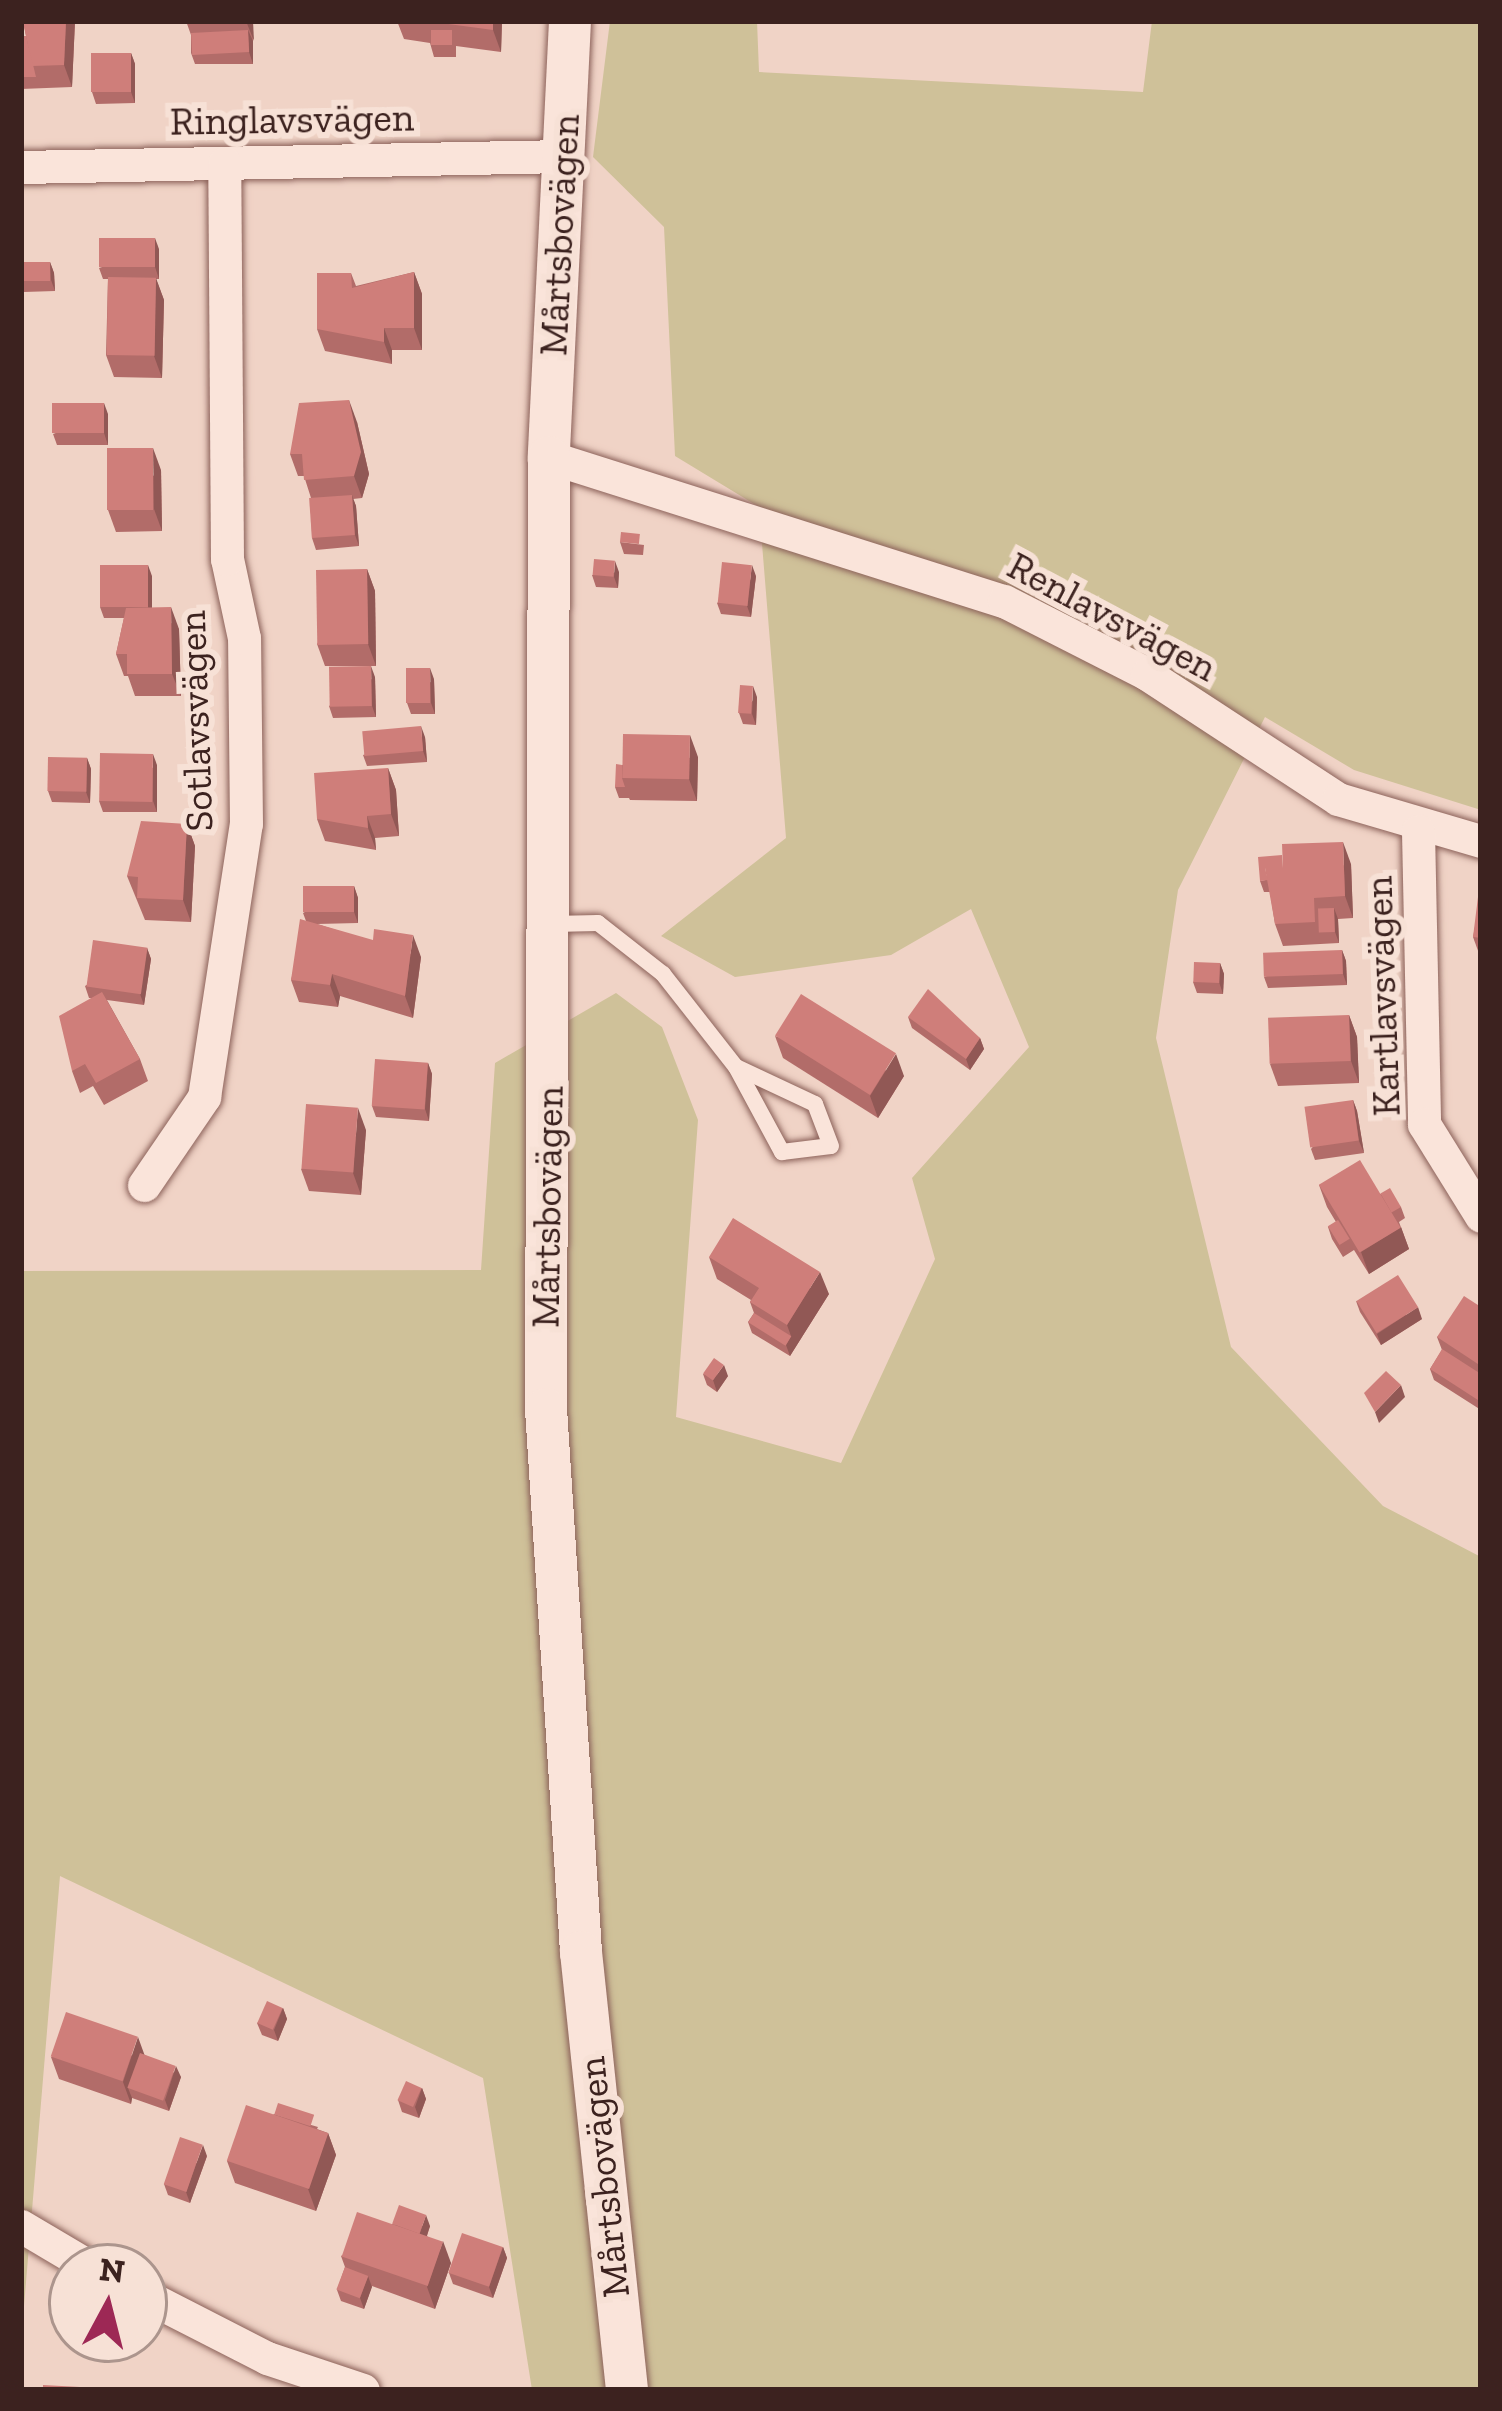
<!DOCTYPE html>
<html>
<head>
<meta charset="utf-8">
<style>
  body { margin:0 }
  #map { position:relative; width:1502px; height:2411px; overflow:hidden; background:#f0d3c6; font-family:"Zilla Slab",serif }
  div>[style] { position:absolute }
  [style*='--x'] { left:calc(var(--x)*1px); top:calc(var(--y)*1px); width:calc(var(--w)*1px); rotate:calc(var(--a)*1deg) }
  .green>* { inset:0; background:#cfc199 }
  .roads { filter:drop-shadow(0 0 3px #8c625a) drop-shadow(0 0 3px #8c625a) }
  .service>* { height:16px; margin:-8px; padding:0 8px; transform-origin:8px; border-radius:8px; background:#fae4da }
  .minor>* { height:33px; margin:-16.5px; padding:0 16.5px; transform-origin:16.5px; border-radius:16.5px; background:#fae4da }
  .tertiary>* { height:42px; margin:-21px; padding:0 21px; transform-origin:21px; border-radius:21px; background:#fae4da }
  .wall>* { inset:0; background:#b26c69 }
  .shaded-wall>* { inset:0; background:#915855 }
  .building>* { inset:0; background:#cf7e7a; transform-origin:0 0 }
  span { translate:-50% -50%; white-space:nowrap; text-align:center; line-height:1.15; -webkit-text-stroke:12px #f7e1d6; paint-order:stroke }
  .street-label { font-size:39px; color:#3c221f }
  .frame { position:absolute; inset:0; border:24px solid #3c221f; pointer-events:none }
  .north { position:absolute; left:48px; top:2243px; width:120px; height:120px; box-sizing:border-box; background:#f7e1d6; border:3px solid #ac958d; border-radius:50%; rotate:7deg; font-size:33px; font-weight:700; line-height:48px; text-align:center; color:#3c221f }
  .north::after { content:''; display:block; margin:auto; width:42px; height:54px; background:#9d2855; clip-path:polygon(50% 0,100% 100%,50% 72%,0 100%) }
</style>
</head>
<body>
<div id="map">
  <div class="green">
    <i style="clip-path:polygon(610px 21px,757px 21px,759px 72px,1143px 92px,1152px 21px,1481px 21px,1481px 810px,1354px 770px,1265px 717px,1178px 890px,1156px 1038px,1231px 1347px,1383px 1506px,1481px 1557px,1481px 2390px,532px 2390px,483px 2078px,60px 1876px,21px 2342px,21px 1271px,481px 1270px,495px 1063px,616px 993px,662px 1027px,698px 1120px,676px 1417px,841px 1463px,935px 1259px,912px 1178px,1029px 1047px,971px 909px,891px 955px,735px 977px,661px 936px,786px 838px,759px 507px,675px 456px,664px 227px,593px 157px)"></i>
  </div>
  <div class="roads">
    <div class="service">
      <i style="--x:552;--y:924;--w:46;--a:-1.2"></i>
      <i style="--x:598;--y:923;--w:83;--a:38.1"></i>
      <i style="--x:663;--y:974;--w:118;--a:51.9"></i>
      <i style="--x:736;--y:1067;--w:97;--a:61.6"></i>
      <i style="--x:782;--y:1152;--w:49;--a:-7"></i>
      <i style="--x:831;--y:1146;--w:45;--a:-110.9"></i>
      <i style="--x:815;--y:1104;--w:87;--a:-154.9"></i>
    </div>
    <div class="minor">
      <i style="--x:21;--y:167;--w:543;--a:-1.16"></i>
      <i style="--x:549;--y:457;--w:477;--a:17.6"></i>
      <i style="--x:1004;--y:601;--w:161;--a:27"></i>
      <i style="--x:1147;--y:674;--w:228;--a:33.2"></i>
      <i style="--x:1338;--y:799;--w:149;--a:16.4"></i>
      <i style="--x:1418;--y:831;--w:293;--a:88.8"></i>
      <i style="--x:1424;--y:1124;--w:108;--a:58.2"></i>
      <i style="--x:144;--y:1185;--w:107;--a:-55.7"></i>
      <i style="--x:204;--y:1097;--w:276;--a:-81.3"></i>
      <i style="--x:246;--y:824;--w:186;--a:-90.6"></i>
      <i style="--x:244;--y:638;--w:81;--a:-102.1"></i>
      <i style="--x:227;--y:559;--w:396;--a:-90.4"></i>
      <i style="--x:21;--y:2226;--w:80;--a:30.7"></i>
      <i style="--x:144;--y:2295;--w:138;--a:27.1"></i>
      <i style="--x:267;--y:2358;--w:101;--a:18.4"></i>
    </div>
    <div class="tertiary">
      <i style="--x:570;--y:21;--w:437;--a:92.8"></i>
      <i style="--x:549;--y:457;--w:952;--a:90.18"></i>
      <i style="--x:546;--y:1409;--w:544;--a:86.31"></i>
      <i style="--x:581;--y:1952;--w:440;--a:84"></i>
    </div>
  </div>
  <div class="wall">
    <i style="clip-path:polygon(23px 21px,75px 21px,72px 87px,21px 89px,21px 36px,26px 36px)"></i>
    <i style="clip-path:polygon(186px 21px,253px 21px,253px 64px,195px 64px,191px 53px,191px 35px)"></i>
    <i style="clip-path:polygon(397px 21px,502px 21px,501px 52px,456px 46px,456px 57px,434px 57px,430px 43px,404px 39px)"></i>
    <i style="clip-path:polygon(131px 53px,135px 64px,135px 103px,96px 104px,92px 92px)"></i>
    <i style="clip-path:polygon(159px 249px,159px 279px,156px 279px,164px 300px,162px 378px,114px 377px,106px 355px,108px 279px,103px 279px,99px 268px)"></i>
    <i style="clip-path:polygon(21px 262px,50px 262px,54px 273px,55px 291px,24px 292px,21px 283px)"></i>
    <i style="clip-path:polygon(414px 272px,422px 294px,422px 350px,392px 350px,392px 364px,325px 351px,317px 329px,351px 273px,356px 286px)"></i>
    <i style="clip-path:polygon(108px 414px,108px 445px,57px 445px,53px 434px)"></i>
    <i style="clip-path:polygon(357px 422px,369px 474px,362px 498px,353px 499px,356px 506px,359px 546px,316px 550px,312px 538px,311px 498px,304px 476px,298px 476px,290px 454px)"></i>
    <i style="clip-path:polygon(161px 470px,162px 531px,116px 532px,108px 510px)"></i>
    <i style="clip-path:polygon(620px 542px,644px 545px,643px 555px,624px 554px)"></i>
    <i style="clip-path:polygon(367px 569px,375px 591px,376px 666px,325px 666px,317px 644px)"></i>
    <i style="clip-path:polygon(619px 572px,618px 588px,596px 587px,592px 575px)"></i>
    <i style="clip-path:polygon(152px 576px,152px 608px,179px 629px,181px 696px,135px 696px,128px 676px,124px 676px,116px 654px,124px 618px,104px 618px,100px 607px)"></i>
    <i style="clip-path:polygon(756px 576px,751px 617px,721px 614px,717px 603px)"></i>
    <i style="clip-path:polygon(375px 677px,376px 717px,333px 718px,329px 706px)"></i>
    <i style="clip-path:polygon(434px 679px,435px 714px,411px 714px,407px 703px)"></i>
    <i style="clip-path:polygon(757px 697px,756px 725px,743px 724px,739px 713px)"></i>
    <i style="clip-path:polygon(425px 737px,427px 762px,367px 766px,363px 755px)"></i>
    <i style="clip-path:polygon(698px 757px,697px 801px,630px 800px,629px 798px,619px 798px,615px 787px,622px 765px)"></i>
    <i style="clip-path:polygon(87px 758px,91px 769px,90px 803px,52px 802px,48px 791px)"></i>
    <i style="clip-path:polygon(157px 765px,157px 812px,103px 812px,99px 801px)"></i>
    <i style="clip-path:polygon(388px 768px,396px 790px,399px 836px,375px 838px,376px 850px,325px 841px,317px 819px)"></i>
    <i style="clip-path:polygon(187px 824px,195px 846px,191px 922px,145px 920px,127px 876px)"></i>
    <i style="clip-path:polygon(1351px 864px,1353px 918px,1338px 919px,1339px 943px,1283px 946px,1275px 924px,1270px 892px,1264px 892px,1260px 881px)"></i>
    <i style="clip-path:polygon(354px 886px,358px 898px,358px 923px,317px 924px,421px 957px,413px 1018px,340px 996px,338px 1007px,299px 1002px,291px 980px,306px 921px,303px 913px)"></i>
    <i style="clip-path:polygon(1481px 897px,1481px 959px,1473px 937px)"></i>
    <i style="clip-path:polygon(147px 948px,151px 959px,144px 1005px,107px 1000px,140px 1059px,148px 1081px,104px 1105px,93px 1086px,80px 1093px,72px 1071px,91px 998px,89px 998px,85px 986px)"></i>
    <i style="clip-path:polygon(1342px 950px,1346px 961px,1347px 985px,1268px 988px,1264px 977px)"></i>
    <i style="clip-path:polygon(1220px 963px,1224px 974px,1223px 994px,1197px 993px,1193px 982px)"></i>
    <i style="clip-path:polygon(1349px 1015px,1357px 1037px,1359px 1083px,1278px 1086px,1270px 1064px)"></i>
    <i style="clip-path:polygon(908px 1017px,980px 1038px,984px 1049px,970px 1070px,912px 1028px)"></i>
    <i style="clip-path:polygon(775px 1036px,904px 1076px,878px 1118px,783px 1058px)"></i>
    <i style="clip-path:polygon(428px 1063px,432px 1074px,429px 1121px,376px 1117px,372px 1106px)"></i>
    <i style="clip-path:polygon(1353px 1100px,1357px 1111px,1364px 1153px,1315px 1160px,1311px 1149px)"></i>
    <i style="clip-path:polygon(366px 1130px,361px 1195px,309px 1191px,301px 1169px)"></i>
    <i style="clip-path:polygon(1319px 1185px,1381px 1194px,1401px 1207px,1405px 1218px,1399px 1222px,1409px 1249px,1369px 1274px,1354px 1250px,1343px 1257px,1332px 1239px,1328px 1227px,1336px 1222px,1327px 1207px)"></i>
    <i style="clip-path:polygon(709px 1257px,829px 1294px,790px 1356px,752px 1333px,748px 1322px,754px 1313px,750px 1302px,751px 1300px,717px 1279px)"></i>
    <i style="clip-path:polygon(1356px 1301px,1422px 1319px,1381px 1345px,1360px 1312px)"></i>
    <i style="clip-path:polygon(1481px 1307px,1481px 1410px,1434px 1380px,1430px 1369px,1442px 1350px,1437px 1337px)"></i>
    <i style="clip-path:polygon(703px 1374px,728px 1376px,717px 1392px,707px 1385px)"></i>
    <i style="clip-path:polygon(283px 2008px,287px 2019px,278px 2041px,262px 2035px,257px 2023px)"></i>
    <i style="clip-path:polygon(145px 2055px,181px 2077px,169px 2111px,132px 2098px,131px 2104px,59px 2079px,51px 2057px)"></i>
    <i style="clip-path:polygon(422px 2088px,426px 2099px,419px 2118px,402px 2112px,398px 2100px)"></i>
    <i style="clip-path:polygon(274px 2114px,318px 2127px,317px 2129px,328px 2133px,336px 2155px,316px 2211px,235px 2183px,227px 2161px)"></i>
    <i style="clip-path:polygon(207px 2156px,190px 2203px,168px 2195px,164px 2184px)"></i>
    <i style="clip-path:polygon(392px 2224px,430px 2226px,427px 2236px,451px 2263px,435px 2309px,372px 2286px,364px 2309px,341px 2301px,337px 2290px,345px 2267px,341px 2256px)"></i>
    <i style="clip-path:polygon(503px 2247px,507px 2258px,493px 2298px,453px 2284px,449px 2273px)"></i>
  </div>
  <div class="shaded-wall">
    <i style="clip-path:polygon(66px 21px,75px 21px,72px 87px,64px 65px)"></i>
    <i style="clip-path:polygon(246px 21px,253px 21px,254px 41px)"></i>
    <i style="clip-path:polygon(493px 21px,502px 21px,501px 52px,493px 30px)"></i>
    <i style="clip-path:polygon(248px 30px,253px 41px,253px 64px,249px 52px)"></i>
    <i style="clip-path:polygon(131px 53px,135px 64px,135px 103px,131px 92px)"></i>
    <i style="clip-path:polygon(155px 238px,159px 249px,159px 279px,155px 267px)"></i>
    <i style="clip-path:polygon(50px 262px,54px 273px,55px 291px,51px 280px)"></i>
    <i style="clip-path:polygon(414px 272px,422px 294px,422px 350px,414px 328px)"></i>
    <i style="clip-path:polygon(156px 278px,164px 300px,162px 378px,154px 356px)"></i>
    <i style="clip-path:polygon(384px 328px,392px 350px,392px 364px,384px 342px)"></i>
    <i style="clip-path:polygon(349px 400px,357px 422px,369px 474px,362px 498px,354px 476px)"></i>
    <i style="clip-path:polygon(104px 403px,108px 414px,108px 445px,104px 433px)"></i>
    <i style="clip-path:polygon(153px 448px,161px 470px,162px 531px,154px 509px)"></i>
    <i style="clip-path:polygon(352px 495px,356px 506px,359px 546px,355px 535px)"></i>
    <i style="clip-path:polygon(615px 561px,619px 572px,618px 588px,614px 577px)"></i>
    <i style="clip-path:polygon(148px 565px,152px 576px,152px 618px,148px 607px)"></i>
    <i style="clip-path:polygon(752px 565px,756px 576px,751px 617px,747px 606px)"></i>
    <i style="clip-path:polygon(367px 569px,375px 591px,376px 666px,368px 644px)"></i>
    <i style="clip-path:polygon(171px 607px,179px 629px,181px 696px,172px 674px)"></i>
    <i style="clip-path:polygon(371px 666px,375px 677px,376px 717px,372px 706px)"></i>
    <i style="clip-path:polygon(430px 668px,434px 679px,435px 714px,431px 703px)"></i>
    <i style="clip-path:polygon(753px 686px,757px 697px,756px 725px,752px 714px)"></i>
    <i style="clip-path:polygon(421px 726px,425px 737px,427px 762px,423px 751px)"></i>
    <i style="clip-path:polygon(690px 735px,698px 757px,697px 801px,689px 779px)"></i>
    <i style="clip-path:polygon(153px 754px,157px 765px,157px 812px,153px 801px)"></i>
    <i style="clip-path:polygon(87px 758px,91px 769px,90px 803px,86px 792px)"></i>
    <i style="clip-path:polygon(388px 768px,396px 790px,399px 836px,391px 814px)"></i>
    <i style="clip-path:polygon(367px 816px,375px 838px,376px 850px,368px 828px)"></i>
    <i style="clip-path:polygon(187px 824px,195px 846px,191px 922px,183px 900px)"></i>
    <i style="clip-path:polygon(1343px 842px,1351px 864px,1353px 918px,1345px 896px)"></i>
    <i style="clip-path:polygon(354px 886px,358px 898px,358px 923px,354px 912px)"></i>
    <i style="clip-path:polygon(1334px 908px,1338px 919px,1339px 943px,1335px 932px)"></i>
    <i style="clip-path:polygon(413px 935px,421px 957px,413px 1018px,405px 996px)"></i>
    <i style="clip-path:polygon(147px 948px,151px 959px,144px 1005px,140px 994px)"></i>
    <i style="clip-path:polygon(1342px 950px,1346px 961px,1347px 985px,1343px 974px)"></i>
    <i style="clip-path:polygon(1220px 963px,1224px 974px,1223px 994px,1219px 982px)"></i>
    <i style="clip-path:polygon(332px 974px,340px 996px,338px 1007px,330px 985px)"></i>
    <i style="clip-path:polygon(1349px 1015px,1357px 1037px,1359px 1083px,1351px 1061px)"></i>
    <i style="clip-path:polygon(980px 1038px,984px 1049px,970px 1070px,966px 1059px)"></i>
    <i style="clip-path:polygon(896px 1054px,904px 1076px,878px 1118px,870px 1096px)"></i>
    <i style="clip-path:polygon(428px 1063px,432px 1074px,429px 1121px,425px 1109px)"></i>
    <i style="clip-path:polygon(1353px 1100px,1357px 1111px,1364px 1153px,1359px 1141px)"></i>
    <i style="clip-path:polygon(358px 1108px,366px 1130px,361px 1195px,353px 1173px)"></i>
    <i style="clip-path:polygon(1401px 1227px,1409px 1249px,1369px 1274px,1361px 1252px)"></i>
    <i style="clip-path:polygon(820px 1272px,829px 1294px,790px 1356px,786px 1345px,791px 1336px,787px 1325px)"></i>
    <i style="clip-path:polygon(1418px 1307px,1422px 1319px,1381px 1345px,1377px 1334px)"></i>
    <i style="clip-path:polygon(724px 1365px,728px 1376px,717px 1392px,713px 1380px)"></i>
    <i style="clip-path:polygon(1401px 1385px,1405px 1397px,1379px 1423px,1375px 1412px)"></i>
    <i style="clip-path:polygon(283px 2008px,287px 2019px,278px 2041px,274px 2030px)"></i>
    <i style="clip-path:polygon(138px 2037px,146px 2059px,128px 2088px,132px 2098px,131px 2104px,123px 2082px)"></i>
    <i style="clip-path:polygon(176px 2066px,181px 2077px,169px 2111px,165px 2100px)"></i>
    <i style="clip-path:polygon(422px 2088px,426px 2099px,419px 2118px,415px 2107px)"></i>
    <i style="clip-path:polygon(328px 2133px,336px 2155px,316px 2211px,308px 2189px)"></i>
    <i style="clip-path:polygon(203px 2145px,207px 2156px,190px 2203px,186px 2192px)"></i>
    <i style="clip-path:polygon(426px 2215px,430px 2226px,421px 2253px,417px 2242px)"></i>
    <i style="clip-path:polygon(443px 2241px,451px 2263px,435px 2309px,427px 2287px)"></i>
    <i style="clip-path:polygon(503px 2247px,507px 2258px,493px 2298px,489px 2287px)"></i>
    <i style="clip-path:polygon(368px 2276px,372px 2287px,364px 2309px,360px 2298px)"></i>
  </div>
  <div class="building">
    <i style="clip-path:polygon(23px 21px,66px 21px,64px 65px,32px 66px)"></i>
    <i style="clip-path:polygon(426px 21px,493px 21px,493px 30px)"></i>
    <i style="left:248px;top:30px;width:22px;height:57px;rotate:87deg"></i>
    <i style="left:431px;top:30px;width:21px;height:15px"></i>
    <i style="clip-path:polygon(21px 36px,26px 36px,36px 77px,21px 77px)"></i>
    <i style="left:91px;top:53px;width:40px;height:39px"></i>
    <i style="left:155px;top:238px;width:29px;height:56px;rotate:90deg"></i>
    <i style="left:21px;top:262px;width:29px;height:19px"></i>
    <i style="clip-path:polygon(414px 272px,414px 328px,384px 328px,384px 342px,317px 329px,317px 273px,351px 273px,352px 288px)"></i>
    <i style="left:108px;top:277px;width:48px;height:78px;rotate:1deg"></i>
    <i style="clip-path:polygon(349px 400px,361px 452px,354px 476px,304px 480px,302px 454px,290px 454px,299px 403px)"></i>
    <i style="left:104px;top:403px;width:30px;height:52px;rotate:90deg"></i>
    <i style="left:107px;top:448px;width:46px;height:62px"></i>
    <i style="left:352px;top:495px;width:40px;height:43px;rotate:86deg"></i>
    <i style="left:621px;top:532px;width:19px;height:10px;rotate:6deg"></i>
    <i style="left:594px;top:559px;width:21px;height:16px;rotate:5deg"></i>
    <i style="left:722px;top:562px;width:30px;height:41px;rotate:6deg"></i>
    <i style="left:100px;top:565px;width:48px;height:42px"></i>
    <i style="left:367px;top:569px;width:75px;height:51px;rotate:89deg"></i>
    <i style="clip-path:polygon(171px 607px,172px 674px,127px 674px,127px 654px,116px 654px,126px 608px)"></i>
    <i style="left:371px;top:666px;width:40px;height:42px;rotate:89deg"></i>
    <i style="left:406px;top:668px;width:24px;height:35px"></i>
    <i style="left:740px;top:685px;width:13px;height:28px;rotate:4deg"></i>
    <i style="left:421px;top:726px;width:25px;height:59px;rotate:85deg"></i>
    <i style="left:623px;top:734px;width:67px;height:44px;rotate:1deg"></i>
    <i style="left:100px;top:753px;width:53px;height:48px;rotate:1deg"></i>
    <i style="left:48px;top:757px;width:39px;height:34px;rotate:1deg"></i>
    <i style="clip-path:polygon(616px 764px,622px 765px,622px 778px,625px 787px,615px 787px)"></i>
    <i style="clip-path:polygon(388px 768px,391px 814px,367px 816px,368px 828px,317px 819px,314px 773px)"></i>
    <i style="clip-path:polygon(141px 821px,187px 824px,183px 900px,137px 898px,138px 877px,127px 876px)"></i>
    <i style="clip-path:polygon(1343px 842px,1345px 896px,1314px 898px,1315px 922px,1275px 924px,1265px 868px,1283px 868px,1282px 844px)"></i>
    <i style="clip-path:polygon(1282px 855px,1283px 868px,1265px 868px,1268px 880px,1260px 881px,1258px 857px)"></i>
    <i style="left:354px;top:886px;width:26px;height:51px;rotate:90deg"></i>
    <i style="clip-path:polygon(1478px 897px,1481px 897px,1481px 938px,1473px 937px)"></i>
    <i style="left:1334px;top:908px;width:24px;height:16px;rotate:88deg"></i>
    <i style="clip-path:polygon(300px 919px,373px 940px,374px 929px,413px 935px,405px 996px,332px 974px,330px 985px,291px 980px)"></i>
    <i style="left:93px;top:940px;width:55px;height:47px;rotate:8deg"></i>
    <i style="left:1342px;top:950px;width:24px;height:79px;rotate:88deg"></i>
    <i style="left:1194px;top:962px;width:26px;height:20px;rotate:2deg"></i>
    <i style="clip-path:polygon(928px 989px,980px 1038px,966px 1059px,908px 1017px)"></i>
    <i style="clip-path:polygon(102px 992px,140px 1059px,96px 1083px,85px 1064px,72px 1071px,59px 1016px)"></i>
    <i style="left:801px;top:994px;width:112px;height:49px;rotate:32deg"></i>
    <i style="left:1349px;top:1015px;width:46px;height:81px;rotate:88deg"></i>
    <i style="left:375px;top:1059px;width:53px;height:47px;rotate:4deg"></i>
    <i style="left:1353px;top:1100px;width:41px;height:49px;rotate:82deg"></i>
    <i style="left:306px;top:1104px;width:52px;height:65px;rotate:4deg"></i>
    <i style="left:1360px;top:1160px;width:79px;height:48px;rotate:59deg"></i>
    <i style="left:1390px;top:1188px;width:22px;height:11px;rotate:60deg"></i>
    <i style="clip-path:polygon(733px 1218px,820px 1272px,787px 1325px,750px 1302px,759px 1288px,709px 1257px)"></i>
    <i style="left:1338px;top:1220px;width:22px;height:12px;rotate:58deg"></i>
    <i style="left:1398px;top:1275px;width:38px;height:49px;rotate:58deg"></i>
    <i style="clip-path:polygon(1464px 1296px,1481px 1307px,1481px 1366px,1437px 1337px)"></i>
    <i style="left:754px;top:1313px;width:44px;height:11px;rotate:32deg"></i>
    <i style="clip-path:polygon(1442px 1349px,1481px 1374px,1481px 1402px,1430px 1369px)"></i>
    <i style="left:714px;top:1358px;width:12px;height:19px;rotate:35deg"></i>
    <i style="clip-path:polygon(1386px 1371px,1401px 1385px,1375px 1412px,1364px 1393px)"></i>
    <i style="left:267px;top:2001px;width:17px;height:24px;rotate:24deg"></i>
    <i style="left:66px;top:2012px;width:76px;height:47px;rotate:19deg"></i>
    <i style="left:140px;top:2053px;width:38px;height:37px;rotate:20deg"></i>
    <i style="left:406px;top:2081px;width:17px;height:21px;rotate:24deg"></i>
    <i style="left:278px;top:2103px;width:38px;height:12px;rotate:18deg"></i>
    <i style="left:246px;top:2105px;width:87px;height:59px;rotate:19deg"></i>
    <i style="left:180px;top:2137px;width:24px;height:50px;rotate:19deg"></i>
    <i style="left:399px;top:2205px;width:29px;height:20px;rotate:20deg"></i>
    <i style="left:357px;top:2212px;width:91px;height:47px;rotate:19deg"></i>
    <i style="left:462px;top:2233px;width:43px;height:42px;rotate:19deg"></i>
    <i style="left:345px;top:2267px;width:25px;height:24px;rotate:21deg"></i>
    <i style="clip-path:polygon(43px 2385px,80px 2387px,80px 2390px,43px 2390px)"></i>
  </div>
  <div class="street-label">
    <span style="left:292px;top:120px;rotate:-1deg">Ringlavsvägen</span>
    <span style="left:560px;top:235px;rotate:-87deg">Mårtsbovägen</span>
    <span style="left:1112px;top:617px;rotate:28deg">Renlavsvägen</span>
    <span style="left:196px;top:721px;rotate:-92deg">Sotlavsvägen</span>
    <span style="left:1383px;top:996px;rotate:-92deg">Kartlavsvägen</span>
    <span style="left:548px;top:1207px;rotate:-89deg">Mårtsbovägen</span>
    <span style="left:604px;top:2177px;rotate:-96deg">Mårtsbovägen</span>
  </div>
  <div class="frame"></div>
  <div class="north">N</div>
</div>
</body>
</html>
